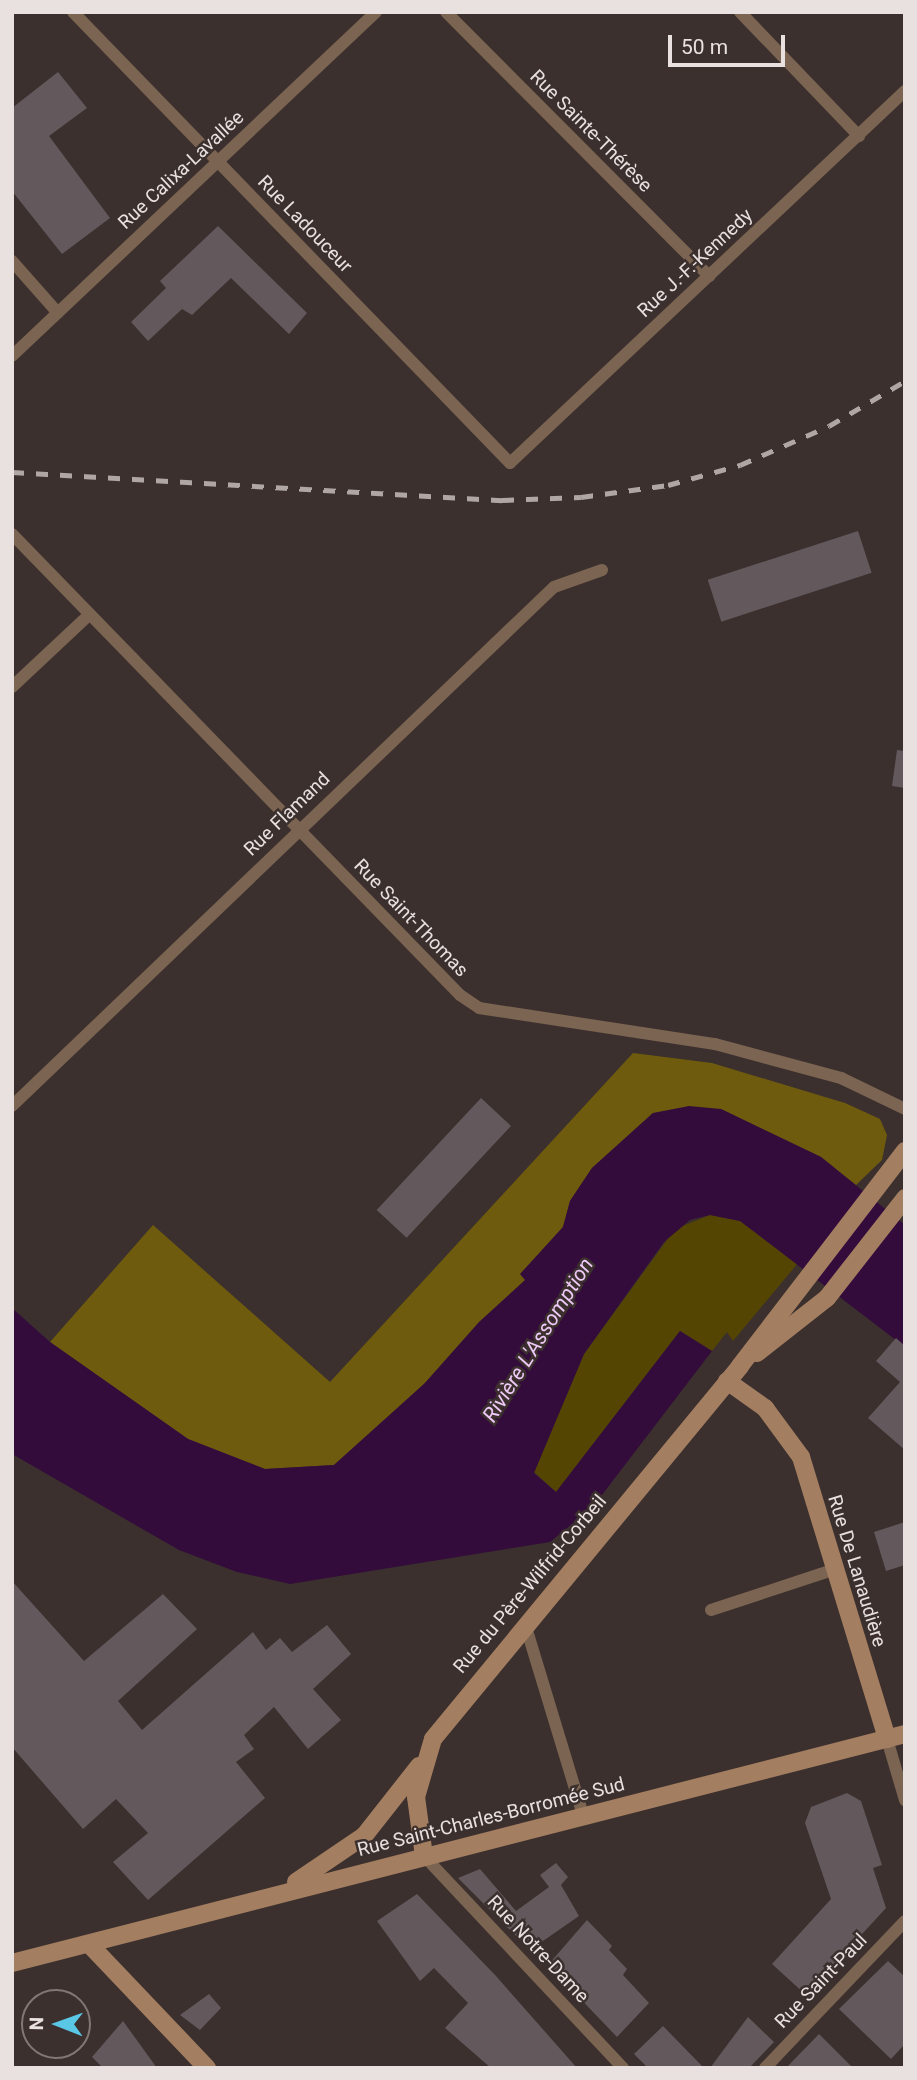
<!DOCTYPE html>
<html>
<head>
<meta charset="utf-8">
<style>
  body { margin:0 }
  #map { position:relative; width:917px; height:2080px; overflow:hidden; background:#3b302e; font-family:Roboto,sans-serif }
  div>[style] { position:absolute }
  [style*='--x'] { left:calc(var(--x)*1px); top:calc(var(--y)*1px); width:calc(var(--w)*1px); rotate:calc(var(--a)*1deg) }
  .green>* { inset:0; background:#554503 }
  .forest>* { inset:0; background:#6f5b0d }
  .water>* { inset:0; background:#330c3c }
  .building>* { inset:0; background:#63585c; transform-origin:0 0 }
  .street>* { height:12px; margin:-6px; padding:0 6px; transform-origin:6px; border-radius:6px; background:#7b6451 }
  .secondary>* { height:18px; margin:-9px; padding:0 9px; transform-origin:9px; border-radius:9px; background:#a47e60 }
  .rail>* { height:4.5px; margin-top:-2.25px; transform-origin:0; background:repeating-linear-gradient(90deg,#b0a7a5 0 12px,transparent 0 24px) }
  span { translate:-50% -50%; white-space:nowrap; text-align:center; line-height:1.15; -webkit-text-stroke:5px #3b302e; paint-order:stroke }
  .street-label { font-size:19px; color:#e9e1e0 }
  .water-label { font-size:21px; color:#eec9f7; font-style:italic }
  .frame { position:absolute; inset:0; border:14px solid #e9e1e0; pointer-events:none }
  .north { position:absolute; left:21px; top:1989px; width:70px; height:70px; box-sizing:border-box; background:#3b302e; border:2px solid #817775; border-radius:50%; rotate:271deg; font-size:19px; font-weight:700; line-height:28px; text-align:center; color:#e9e1e0 }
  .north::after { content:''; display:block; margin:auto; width:24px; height:32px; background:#5bc7e7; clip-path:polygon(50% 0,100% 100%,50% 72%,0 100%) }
  .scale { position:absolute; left:668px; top:35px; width:117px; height:32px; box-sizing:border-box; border:4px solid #e9e1e0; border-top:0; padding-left:9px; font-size:21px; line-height:24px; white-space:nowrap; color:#e9e1e0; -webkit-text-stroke:5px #3b302e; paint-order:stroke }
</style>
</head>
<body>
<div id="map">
  <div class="green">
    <i style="clip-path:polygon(710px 1215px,740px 1221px,798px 1263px,733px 1341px,727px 1332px,712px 1351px,680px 1331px,556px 1492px,534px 1472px,584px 1354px,675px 1229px)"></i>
  </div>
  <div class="forest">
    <i style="clip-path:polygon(633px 1053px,712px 1063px,845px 1103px,880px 1119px,887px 1135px,882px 1160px,856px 1185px,821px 1157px,721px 1109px,653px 1113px,592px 1168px,570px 1201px,563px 1227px,521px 1274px,526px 1280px,424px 1384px,334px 1465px,265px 1469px,188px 1439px,50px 1342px,153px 1225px,330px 1382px)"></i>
  </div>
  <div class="water">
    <i style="clip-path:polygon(689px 1106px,721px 1109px,821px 1157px,905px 1225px,905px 1347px,740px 1221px,710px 1215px,690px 1220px,664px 1242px,584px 1354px,534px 1473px,556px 1492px,680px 1331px,712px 1351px,592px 1508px,550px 1542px,290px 1584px,237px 1572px,179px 1550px,12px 1454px,12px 1308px,50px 1342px,188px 1439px,265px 1469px,334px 1465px,424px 1384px,479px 1322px,525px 1280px,520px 1274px,563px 1227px,570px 1201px,592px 1168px,653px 1113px)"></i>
  </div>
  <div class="building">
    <i style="clip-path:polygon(58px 72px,87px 108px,49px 136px,110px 218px,62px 254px,12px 191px,12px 108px)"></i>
    <i style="clip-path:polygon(218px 226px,307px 313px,289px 334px,231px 278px,192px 315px,182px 309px,148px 341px,131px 322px,166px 288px,160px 281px)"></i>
    <i style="left:858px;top:531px;width:44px;height:158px;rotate:72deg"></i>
    <i style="clip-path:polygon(897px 750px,905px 751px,905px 788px,892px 786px)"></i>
    <i style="left:481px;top:1098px;width:41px;height:153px;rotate:43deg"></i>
    <i style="clip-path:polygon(896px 1338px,905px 1346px,905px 1450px,868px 1418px,900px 1382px,876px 1361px)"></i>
    <i style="clip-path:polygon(905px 1522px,905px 1565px,886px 1571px,874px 1532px)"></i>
    <i style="clip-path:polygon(12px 1581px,84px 1661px,163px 1594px,197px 1629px,118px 1701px,142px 1730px,253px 1632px,266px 1650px,280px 1638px,292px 1652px,327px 1625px,351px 1654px,313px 1689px,341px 1720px,308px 1749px,274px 1707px,244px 1735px,254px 1749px,236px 1762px,265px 1798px,148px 1900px,113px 1862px,148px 1833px,116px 1799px,83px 1829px,12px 1747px)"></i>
    <i style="clip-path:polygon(847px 1793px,861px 1801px,882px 1865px,873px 1868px,886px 1908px,806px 1995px,772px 1964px,831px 1899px,805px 1823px,811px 1807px)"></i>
    <i style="clip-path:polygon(556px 1863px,568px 1877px,561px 1885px,579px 1916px,530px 1950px,458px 1878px,480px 1869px,516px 1911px,549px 1887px,540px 1875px)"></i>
    <i style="clip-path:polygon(417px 1894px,496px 1976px,577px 2068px,491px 2068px,445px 2028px,468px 2003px,434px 1968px,420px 1981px,377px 1921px)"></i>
    <i style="clip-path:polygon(587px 1920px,612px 1946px,609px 1950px,627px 1969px,623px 1975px,649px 2003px,617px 2037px,548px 1965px)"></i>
    <i style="clip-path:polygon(888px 1961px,905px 1977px,905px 2044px,891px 2059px,839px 2009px)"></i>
    <i style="clip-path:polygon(209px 1994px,221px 2008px,200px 2030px,180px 2015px)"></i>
    <i style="clip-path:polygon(748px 2017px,774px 2042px,749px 2068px,710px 2068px)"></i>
    <i style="clip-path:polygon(123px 2021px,157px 2068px,103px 2068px,92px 2057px)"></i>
    <i style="clip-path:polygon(663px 2026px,704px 2068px,648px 2068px,634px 2054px)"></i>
    <i style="clip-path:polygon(819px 2034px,853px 2068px,786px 2068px)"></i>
  </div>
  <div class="street">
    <i style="--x:73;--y:12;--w:628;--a:45.9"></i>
    <i style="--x:510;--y:463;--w:543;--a:-43.28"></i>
    <i style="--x:446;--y:12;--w:373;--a:45.1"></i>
    <i style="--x:740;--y:12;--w:172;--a:46.2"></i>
    <i style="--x:12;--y:261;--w:69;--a:48.5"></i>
    <i style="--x:12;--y:356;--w:501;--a:-43.38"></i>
    <i style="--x:12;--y:534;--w:643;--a:45.82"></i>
    <i style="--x:460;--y:995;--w:23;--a:34"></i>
    <i style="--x:479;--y:1008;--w:239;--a:8.7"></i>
    <i style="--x:715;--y:1044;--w:131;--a:15.1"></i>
    <i style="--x:841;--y:1078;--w:71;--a:25.8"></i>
    <i style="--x:12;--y:687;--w:104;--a:-43.1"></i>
    <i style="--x:12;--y:1106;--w:750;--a:-43.76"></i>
    <i style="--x:554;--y:587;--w:51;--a:-19.5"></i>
    <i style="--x:711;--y:1610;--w:128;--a:-18.2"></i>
    <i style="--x:525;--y:1624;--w:200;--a:73.1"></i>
    <i style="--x:887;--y:1739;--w:64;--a:73.6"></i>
    <i style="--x:424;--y:1856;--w:291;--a:46.8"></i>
    <i style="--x:765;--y:2068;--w:203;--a:-46.4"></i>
  </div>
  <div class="secondary">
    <i style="--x:757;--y:1353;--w:89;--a:-38.2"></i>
    <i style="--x:827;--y:1298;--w:127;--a:-52"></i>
    <i style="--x:727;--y:1381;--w:47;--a:35.4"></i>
    <i style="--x:765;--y:1408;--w:61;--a:53.7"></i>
    <i style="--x:801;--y:1457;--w:295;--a:73"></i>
    <i style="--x:424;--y:1856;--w:60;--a:-97.7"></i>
    <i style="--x:416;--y:1797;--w:60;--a:-73.7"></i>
    <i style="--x:433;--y:1739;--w:483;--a:-50.5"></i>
    <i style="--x:740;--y:1366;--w:271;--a:-52.5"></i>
    <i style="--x:296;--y:1882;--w:82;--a:-34.1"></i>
    <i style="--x:364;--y:1836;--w:89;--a:-51.8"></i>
    <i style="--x:89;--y:1944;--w:171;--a:46.4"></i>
    <i style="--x:12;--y:1963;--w:922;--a:-14.38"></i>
  </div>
  <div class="rail">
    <i style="--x:12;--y:472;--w:491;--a:3.3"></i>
    <i style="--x:502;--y:500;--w:79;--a:-2.2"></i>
    <i style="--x:581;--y:497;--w:88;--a:-7.9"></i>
    <i style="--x:668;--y:485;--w:75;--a:-15.5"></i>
    <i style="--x:740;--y:465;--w:97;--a:-23.7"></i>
    <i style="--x:829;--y:426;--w:88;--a:-30.6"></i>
  </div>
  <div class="street-label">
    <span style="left:591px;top:131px;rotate:45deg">Rue Sainte-Thérèse</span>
    <span style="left:181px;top:170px;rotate:-43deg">Rue Calixa-Lavallée</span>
    <span style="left:305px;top:224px;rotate:46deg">Rue Ladouceur</span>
    <span style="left:695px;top:263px;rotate:-43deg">Rue J.-F.-Kennedy</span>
    <span style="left:287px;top:814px;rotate:-44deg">Rue Flamand</span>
    <span style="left:411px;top:918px;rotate:46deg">Rue Saint-Thomas</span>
    <span style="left:857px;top:1571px;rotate:73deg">Rue De Lanaudière</span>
    <span style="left:530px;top:1584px;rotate:-50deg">Rue du Père-Wilfrid-Corbeil</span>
    <span style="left:491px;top:1817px;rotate:-14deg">Rue Saint-Charles-Borromée Sud</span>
    <span style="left:538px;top:1949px;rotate:47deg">Rue Notre-Dame</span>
    <span style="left:821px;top:1981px;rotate:-46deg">Rue Saint-Paul</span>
  </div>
  <div class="water-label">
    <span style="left:538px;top:1340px;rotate:-58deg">Rivière L'Assomption</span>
  </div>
  <div class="frame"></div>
  <div class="north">N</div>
  <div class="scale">50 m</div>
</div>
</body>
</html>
